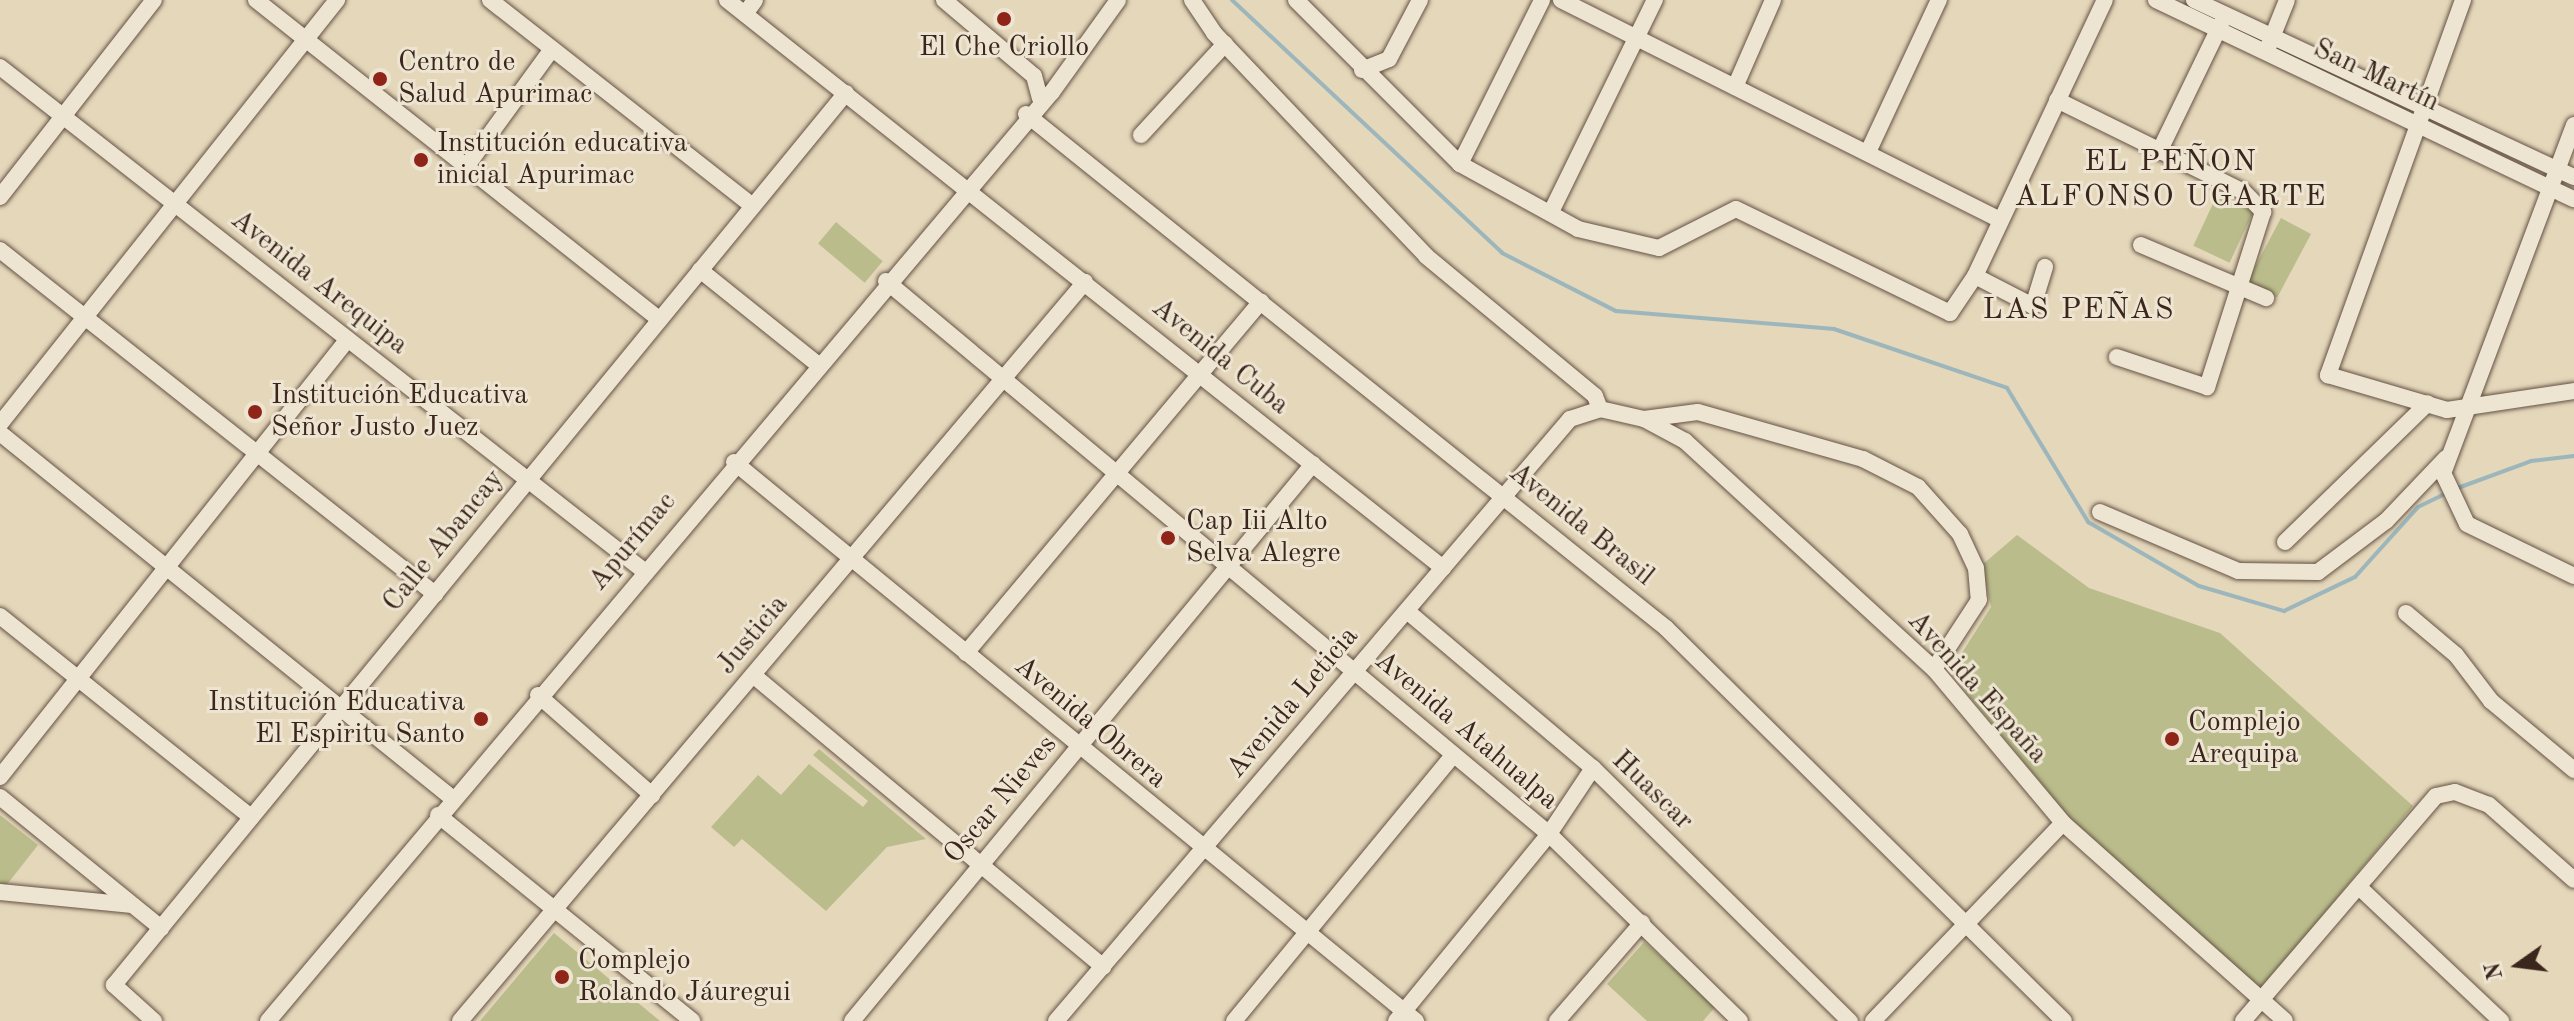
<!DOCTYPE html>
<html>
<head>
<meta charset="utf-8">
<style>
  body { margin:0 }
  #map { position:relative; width:2574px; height:1021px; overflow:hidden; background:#e4d7ba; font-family:"Old Standard TT",serif }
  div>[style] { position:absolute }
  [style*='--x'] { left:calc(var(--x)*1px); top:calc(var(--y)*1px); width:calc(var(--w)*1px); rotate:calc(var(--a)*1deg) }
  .green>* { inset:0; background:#babd8b; transform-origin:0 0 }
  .stream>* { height:4px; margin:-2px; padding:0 2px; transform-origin:2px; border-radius:2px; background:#9cb6bc }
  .roads { filter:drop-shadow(0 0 2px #655244) drop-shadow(0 0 2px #655244) }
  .minor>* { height:16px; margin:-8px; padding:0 8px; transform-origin:8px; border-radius:8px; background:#ede5d2 }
  .dots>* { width:22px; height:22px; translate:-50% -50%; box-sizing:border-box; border:4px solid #ede5d2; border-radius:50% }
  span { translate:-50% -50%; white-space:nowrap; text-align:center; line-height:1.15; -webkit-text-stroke:6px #ede5d2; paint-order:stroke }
  .poi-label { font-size:28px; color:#3b261d }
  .left { translate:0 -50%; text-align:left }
  .right { translate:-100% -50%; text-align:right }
  .street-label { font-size:28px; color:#3b261d }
  .neighbourhood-label { font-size:30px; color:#3b261d; letter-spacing:2px }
  .north { position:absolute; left:2478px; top:925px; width:80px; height:80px; -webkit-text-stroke:6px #ede5d2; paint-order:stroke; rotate:256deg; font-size:22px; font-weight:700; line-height:32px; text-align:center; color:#3b261d }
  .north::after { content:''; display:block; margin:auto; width:28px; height:36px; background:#3b261d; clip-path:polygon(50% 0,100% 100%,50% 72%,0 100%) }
</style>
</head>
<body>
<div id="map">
  <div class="green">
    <i style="left:2217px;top:195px;width:40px;height:56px;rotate:25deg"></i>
    <i style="left:2281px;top:218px;width:34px;height:72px;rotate:28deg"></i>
    <i style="left:836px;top:222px;width:61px;height:28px;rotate:40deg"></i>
    <i style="clip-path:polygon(2017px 535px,2089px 588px,2220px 633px,2413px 806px,2261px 990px,2068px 816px,1950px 672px,1991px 607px,1982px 565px)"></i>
    <i style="clip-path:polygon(819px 749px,926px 839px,887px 847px,826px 911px,742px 839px,734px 847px,711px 827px,758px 775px,781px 795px,809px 764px,863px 807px,868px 801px,813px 755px)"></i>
    <i style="clip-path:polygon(0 815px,38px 845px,5px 887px,0 883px)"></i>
    <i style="clip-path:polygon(554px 933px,660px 1021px,480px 1021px)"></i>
    <i style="clip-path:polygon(1644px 942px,1716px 1006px,1703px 1021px,1647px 1021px,1607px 984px)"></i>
  </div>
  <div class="stream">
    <i style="--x:1232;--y:0;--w:370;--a:43.1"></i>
    <i style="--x:1502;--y:253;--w:128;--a:27"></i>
    <i style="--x:1616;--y:311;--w:219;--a:4.7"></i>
    <i style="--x:1834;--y:329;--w:183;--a:18.8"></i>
    <i style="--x:2007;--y:388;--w:157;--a:58.8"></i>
    <i style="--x:2088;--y:522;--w:128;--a:30"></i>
    <i style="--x:2199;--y:586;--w:89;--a:16.4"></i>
    <i style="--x:2284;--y:611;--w:79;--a:-25.6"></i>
    <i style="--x:2355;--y:577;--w:94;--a:-48"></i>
    <i style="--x:2418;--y:507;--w:32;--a:-26"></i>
    <i style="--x:2455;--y:489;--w:81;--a:-20.2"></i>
    <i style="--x:2531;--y:461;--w:43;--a:-6.6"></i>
  </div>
  <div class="roads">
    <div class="minor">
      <i style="--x:256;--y:0;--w:515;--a:38.38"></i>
      <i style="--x:490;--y:0;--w:334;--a:38.1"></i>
      <i style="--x:727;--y:0;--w:914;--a:38.42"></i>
      <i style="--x:944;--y:0;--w:118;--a:40.2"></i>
      <i style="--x:1034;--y:76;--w:23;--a:75"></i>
      <i style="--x:1192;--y:0;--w:40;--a:56"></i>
      <i style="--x:1214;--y:33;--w:308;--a:46.4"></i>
      <i style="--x:1426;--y:256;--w:219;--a:39.6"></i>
      <i style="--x:1595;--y:396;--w:14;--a:69"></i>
      <i style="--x:1296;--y:0;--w:232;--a:45"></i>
      <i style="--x:1460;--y:164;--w:135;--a:28.8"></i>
      <i style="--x:1578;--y:229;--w:83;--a:13.2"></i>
      <i style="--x:1659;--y:248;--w:86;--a:-26.9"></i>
      <i style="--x:1736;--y:209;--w:238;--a:25.9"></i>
      <i style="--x:1950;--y:313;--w:45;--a:-56"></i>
      <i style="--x:1975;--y:276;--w:305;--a:-64.8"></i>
      <i style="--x:1561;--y:0;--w:491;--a:26.6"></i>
      <i style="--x:2156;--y:0;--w:463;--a:25.5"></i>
      <i style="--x:2194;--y:0;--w:419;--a:25"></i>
      <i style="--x:2463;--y:0;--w:399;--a:109.8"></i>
      <i style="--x:2328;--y:375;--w:124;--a:16.4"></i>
      <i style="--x:2447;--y:410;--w:128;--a:-8.5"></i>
      <i style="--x:745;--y:14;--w:17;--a:-54"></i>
      <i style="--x:2269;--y:45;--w:48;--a:-68.2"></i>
      <i style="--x:0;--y:67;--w:816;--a:38.04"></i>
      <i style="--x:1362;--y:70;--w:29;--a:-22"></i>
      <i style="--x:1389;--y:59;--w:67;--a:-62.3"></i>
      <i style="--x:1735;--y:87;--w:95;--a:-66.4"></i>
      <i style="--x:2057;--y:100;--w:208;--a:26.2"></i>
      <i style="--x:2244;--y:192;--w:28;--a:46"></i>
      <i style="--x:2263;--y:212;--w:184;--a:107.7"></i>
      <i style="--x:2207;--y:387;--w:95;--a:-161.6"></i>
      <i style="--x:1026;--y:114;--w:821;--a:38.77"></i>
      <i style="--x:1666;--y:628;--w:559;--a:44.64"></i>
      <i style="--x:2574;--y:125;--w:372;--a:110.6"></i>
      <i style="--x:2443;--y:473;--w:56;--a:64.8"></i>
      <i style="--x:2467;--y:524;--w:119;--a:25.9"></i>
      <i style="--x:1141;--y:135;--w:124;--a:-47.3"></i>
      <i style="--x:1868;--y:152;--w:168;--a:-65"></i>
      <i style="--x:2159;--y:152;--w:142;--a:-64.2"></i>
      <i style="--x:1460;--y:164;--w:183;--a:-63.4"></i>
      <i style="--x:466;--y:167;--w:146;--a:-53.9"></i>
      <i style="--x:0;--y:197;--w:250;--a:-52"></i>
      <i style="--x:1551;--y:212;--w:236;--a:-63.9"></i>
      <i style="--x:2141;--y:245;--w:136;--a:23"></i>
      <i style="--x:0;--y:250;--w:555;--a:38.34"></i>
      <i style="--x:700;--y:270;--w:149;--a:38.7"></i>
      <i style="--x:1975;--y:276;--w:65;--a:27.3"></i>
      <i style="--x:2033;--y:306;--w:41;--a:-72.9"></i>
      <i style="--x:886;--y:281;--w:863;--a:39.83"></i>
      <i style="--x:1549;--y:834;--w:267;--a:44.4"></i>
      <i style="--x:1644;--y:419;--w:54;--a:-7.4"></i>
      <i style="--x:1698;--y:412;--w:172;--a:15.9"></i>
      <i style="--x:1863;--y:459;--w:62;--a:27"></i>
      <i style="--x:1918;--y:487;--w:63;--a:48.2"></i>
      <i style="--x:1960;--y:534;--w:38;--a:65"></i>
      <i style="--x:1976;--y:568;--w:32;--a:85"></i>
      <i style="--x:1979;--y:600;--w:82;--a:123.1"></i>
      <i style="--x:0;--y:424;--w:542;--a:-51.52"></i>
      <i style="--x:0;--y:433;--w:581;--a:38.92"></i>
      <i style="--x:734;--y:462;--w:882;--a:39.34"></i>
      <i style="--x:2100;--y:512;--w:150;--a:23.1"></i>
      <i style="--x:2238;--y:571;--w:80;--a:0.7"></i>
      <i style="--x:2318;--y:572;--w:85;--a:-36.9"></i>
      <i style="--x:2386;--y:521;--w:87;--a:-46.4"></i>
      <i style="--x:2285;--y:542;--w:199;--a:-44.2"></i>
      <i style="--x:1407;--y:611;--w:243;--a:40.2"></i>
      <i style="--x:1593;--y:768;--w:361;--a:44.6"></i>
      <i style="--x:2406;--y:613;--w:65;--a:40"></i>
      <i style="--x:2456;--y:655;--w:58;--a:52.7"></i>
      <i style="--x:2491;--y:701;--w:108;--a:39.7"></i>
      <i style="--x:0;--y:616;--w:322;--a:38.7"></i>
      <i style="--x:966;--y:653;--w:459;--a:-50"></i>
      <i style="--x:753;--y:675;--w:456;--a:39.8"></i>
      <i style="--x:538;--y:695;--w:152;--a:41.3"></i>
      <i style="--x:0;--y:777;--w:559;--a:-51.53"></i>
      <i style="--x:0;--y:797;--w:208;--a:39.1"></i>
      <i style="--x:438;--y:815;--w:327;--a:39"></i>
      <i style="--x:2360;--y:888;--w:194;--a:43.3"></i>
      <i style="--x:0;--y:892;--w:133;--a:5.6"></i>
      <i style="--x:154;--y:1021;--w:54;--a:-138"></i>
      <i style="--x:114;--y:985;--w:1154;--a:-50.63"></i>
      <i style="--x:268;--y:1021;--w:1216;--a:-49.84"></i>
      <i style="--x:1052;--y:92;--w:113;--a:-54.3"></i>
      <i style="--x:460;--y:1021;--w:968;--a:-49.78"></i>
      <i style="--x:852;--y:1021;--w:723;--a:-50.39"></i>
      <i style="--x:1056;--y:1021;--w:792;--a:-49.51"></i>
      <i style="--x:1570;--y:419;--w:32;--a:-18"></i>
      <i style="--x:1600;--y:409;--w:45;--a:12.8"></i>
      <i style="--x:1644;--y:419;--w:47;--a:28.2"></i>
      <i style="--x:1685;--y:441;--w:338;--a:42.5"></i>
      <i style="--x:1934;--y:669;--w:201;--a:50"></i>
      <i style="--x:2063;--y:823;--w:297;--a:41.7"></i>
      <i style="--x:1234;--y:1021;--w:345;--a:-50.5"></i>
      <i style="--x:1396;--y:1021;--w:242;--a:-50.7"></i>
      <i style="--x:1549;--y:834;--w:79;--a:-56.3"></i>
      <i style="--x:1557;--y:1021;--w:130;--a:-49.1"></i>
      <i style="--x:1873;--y:1021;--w:274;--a:-46.2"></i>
      <i style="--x:2243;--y:1021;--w:296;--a:-49.4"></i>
      <i style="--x:2436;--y:796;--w:19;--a:-12"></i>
      <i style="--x:2455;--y:792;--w:36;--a:21"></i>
      <i style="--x:2489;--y:805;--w:113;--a:41.4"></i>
    </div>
  </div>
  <div class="dots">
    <i style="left:1004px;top:19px;background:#8f2418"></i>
    <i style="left:380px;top:79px;background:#8f2418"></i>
    <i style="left:421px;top:160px;background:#8f2418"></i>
    <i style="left:255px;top:412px;background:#8f2418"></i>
    <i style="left:1168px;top:538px;background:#8f2418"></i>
    <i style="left:481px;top:719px;background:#8f2418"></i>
    <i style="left:2172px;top:739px;background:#8f2418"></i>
    <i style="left:562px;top:977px;background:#8f2418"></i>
  </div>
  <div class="poi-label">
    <span style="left:1004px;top:48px">El Che Criollo</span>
    <span class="left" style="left:398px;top:79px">Centro de<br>Salud Apurimac</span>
    <span class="left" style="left:437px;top:160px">Institución educativa<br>inicial Apurimac</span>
    <span class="left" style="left:271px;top:412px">Institución Educativa<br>Señor Justo Juez</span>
    <span class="left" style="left:1186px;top:538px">Cap Iii Alto<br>Selva Alegre</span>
    <span class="right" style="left:465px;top:719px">Institución Educativa<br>El Espiritu Santo</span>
    <span class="left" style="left:2188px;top:739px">Complejo<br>Arequipa</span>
    <span class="left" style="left:578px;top:977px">Complejo<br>Rolando Jáuregui</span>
  </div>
  <div class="street-label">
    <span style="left:2376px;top:76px;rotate:25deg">San Martín</span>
    <span style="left:319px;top:283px;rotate:38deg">Avenida Arequipa</span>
    <span style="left:1220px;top:357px;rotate:39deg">Avenida Cuba</span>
    <span style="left:1581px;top:525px;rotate:39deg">Avenida Brasil</span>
    <span style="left:444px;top:541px;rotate:-51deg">Calle Abancay</span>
    <span style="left:633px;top:542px;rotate:-50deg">Apurímac</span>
    <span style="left:753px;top:635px;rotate:-50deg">Justicia</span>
    <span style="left:1977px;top:688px;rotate:48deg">Avenida España</span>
    <span style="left:1293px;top:703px;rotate:-50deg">Avenida Leticia</span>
    <span style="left:1090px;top:723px;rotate:40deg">Avenida Obrera</span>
    <span style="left:1466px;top:731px;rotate:40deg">Avenida Atahualpa</span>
    <span style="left:1652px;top:791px;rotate:44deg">Huascar</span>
    <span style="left:1001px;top:800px;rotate:-50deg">Oscar Nieves</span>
  </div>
  <div class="neighbourhood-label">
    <span style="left:2171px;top:179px">EL PEÑON<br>ALFONSO UGARTE</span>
    <span style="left:2079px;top:310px">LAS PEÑAS</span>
  </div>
  <div class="north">N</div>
</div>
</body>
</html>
